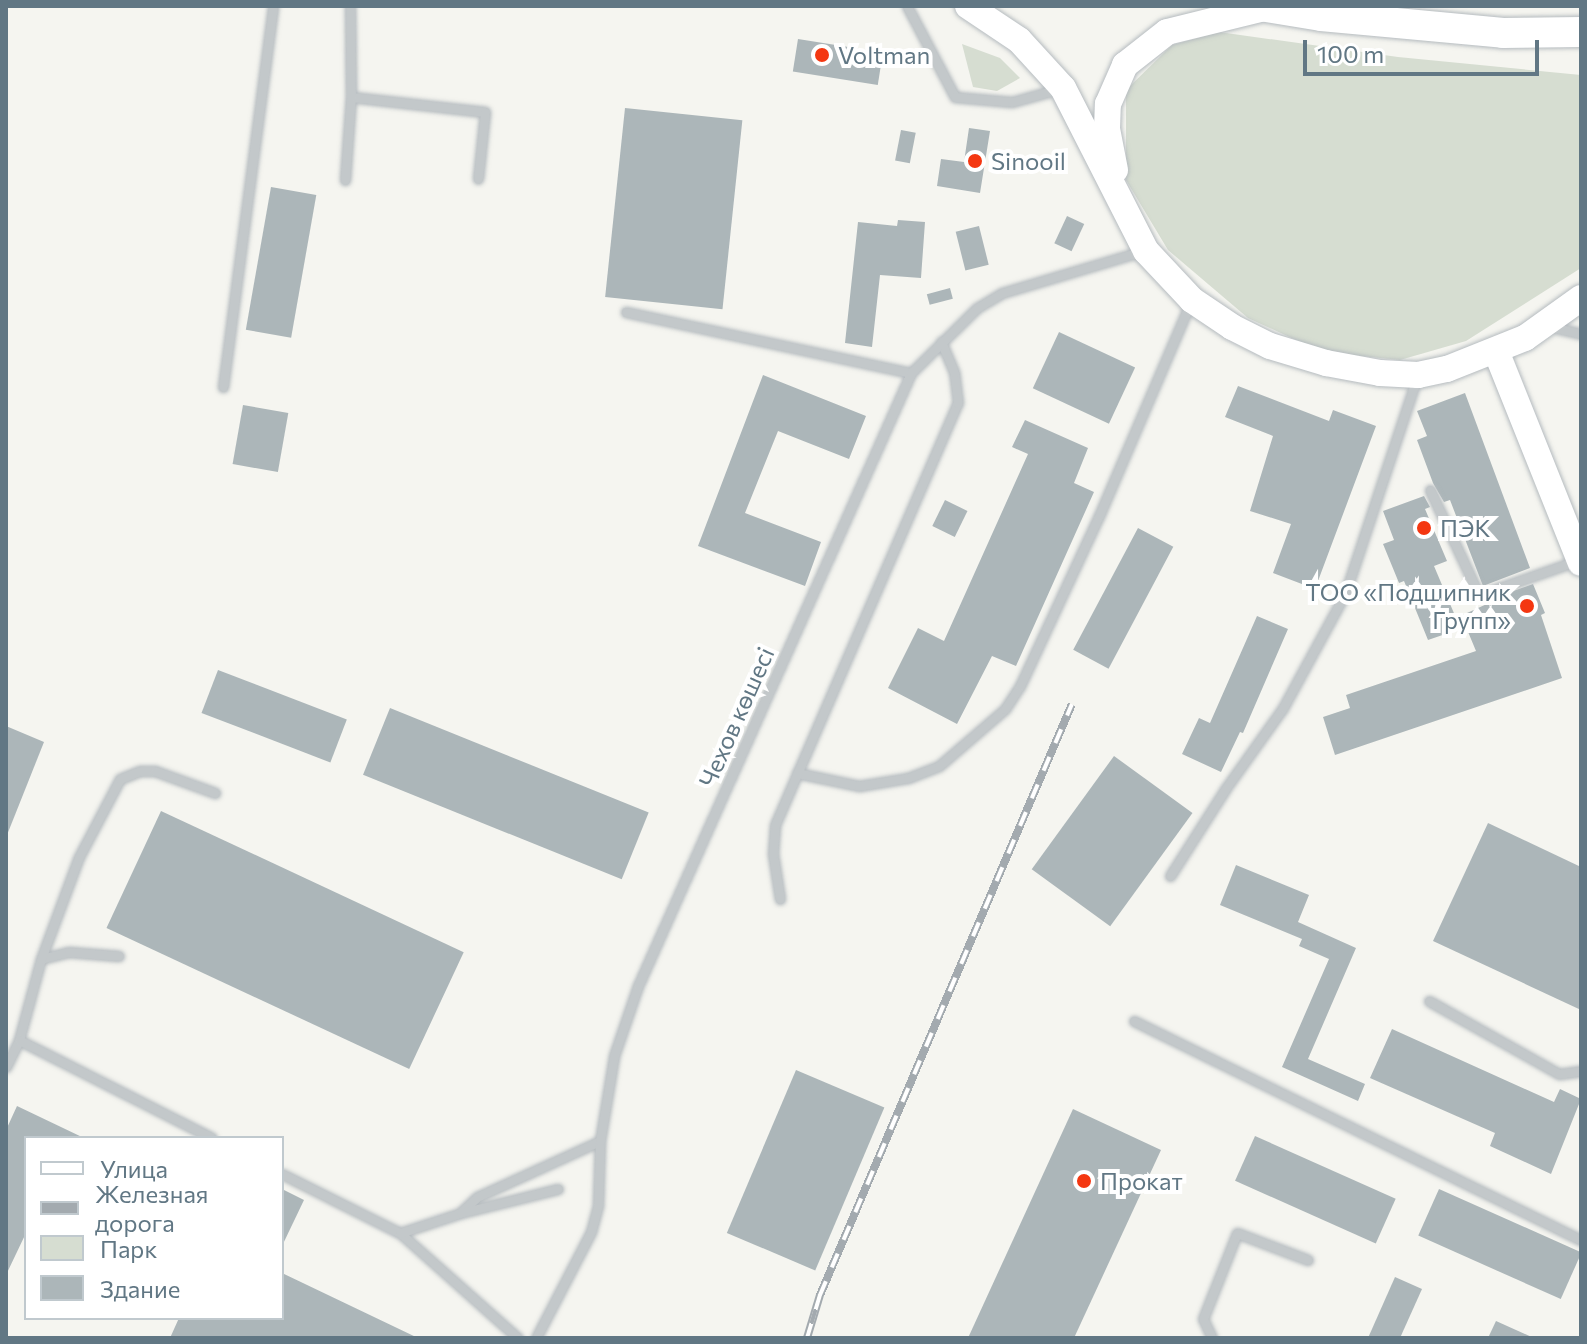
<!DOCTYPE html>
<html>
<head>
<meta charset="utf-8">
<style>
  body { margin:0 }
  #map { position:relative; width:1587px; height:1344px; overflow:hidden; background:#f5f5f0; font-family:Commissioner,sans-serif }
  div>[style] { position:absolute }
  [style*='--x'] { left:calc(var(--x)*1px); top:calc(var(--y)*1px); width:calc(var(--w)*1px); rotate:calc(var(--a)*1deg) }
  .green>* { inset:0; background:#d6ddd1 }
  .building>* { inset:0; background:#acb6b9; transform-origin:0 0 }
  .roads { filter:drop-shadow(0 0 2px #b5bbbf) drop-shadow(0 0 2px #b5bbbf) }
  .service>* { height:9px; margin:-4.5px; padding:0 4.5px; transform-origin:4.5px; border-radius:4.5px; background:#c3c8ca }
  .secondary>* { height:26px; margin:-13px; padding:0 13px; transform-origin:13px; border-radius:13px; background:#fff }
  .primary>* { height:30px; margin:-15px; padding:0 15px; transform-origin:15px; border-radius:15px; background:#fff }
  .rail>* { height:8px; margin-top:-4px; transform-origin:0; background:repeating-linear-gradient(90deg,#fff 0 15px,#a3aaaf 0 30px); box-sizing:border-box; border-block:2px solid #a3aaaf }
  .dots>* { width:22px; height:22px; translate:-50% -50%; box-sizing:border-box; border:4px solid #fff; border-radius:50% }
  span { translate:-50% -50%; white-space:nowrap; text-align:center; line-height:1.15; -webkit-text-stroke:8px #fff; paint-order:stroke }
  .poi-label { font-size:24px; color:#617784 }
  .left { translate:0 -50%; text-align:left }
  .right { translate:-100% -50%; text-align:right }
  .street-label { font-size:24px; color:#617784 }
  .frame { position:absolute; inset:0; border:8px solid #617784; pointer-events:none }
  .legend { position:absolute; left:24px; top:1136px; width:260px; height:184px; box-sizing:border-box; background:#fff; border:2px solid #c0c9ce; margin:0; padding:10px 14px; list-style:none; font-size:24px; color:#617784 }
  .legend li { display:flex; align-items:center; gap:16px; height:40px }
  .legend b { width:40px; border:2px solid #c0c9ce }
  .scale { position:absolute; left:1303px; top:40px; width:236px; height:36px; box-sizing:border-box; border:4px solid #617784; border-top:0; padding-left:10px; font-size:24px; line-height:28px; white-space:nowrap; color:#617784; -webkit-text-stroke:6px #fff; paint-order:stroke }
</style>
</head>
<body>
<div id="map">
  <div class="green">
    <i style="clip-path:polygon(1219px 32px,1398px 57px,1581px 75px,1581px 268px,1466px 341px,1400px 360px,1322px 352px,1248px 318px,1168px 250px,1126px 180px,1126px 90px,1172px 45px)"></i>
    <i style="clip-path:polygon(962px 44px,1000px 58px,1020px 78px,997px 91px,973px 87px)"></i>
  </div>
  <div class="building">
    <i style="left:798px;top:39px;width:86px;height:33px;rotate:9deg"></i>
    <i style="left:625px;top:108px;width:118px;height:190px;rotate:6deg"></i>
    <i style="clip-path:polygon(969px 128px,990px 131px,980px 193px,937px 186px,941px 159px,964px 162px)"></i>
    <i style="left:901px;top:130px;width:15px;height:31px;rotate:11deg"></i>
    <i style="left:271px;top:187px;width:46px;height:145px;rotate:10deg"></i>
    <i style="left:1067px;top:216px;width:19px;height:30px;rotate:25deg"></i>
    <i style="clip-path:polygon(898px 220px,925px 222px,921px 278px,880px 275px,872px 347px,845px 343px,858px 222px,897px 226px)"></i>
    <i style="left:979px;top:226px;width:40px;height:24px;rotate:76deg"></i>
    <i style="left:950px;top:288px;width:11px;height:24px;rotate:75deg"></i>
    <i style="left:1059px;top:332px;width:84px;height:62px;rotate:25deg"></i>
    <i style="clip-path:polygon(763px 375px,866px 416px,849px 459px,778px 431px,745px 513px,821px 542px,805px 586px,698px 546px)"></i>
    <i style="clip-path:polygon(1238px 386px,1329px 421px,1333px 410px,1376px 426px,1315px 589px,1273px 573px,1291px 524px,1250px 511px,1273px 436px,1225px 417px)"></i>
    <i style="clip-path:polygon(1465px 393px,1530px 568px,1483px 586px,1450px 500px,1444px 502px,1433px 483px,1417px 440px,1427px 436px,1417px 411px)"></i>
    <i style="left:243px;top:405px;width:46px;height:60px;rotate:10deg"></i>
    <i style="clip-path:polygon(1025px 420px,1088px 448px,1074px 483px,1094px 492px,1016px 666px,992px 656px,957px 724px,888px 688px,918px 628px,944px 641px,1028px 454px,1012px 447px)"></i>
    <i style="clip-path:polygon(1424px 496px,1430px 507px,1425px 509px,1447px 561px,1434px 566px,1456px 618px,1489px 603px,1488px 600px,1533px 584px,1545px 613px,1541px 615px,1562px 678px,1335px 755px,1323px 717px,1350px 708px,1346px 695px,1476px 651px,1466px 627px,1428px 640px,1404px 581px,1399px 583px,1383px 544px,1394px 540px,1383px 511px)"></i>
    <i style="left:945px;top:500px;width:25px;height:29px;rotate:26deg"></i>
    <i style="left:1138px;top:528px;width:40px;height:138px;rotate:28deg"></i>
    <i style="clip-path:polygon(1257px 616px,1288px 629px,1243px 733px,1240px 732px,1221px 772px,1182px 754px,1199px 718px,1210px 723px)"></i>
    <i style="left:218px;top:670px;width:138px;height:46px;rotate:21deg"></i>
    <i style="left:390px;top:708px;width:279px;height:72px;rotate:22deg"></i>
    <i style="clip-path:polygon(6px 726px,44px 742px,7px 835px,6px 835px)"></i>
    <i style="left:1114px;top:756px;width:97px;height:140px;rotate:36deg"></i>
    <i style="left:161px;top:811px;width:334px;height:129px;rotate:25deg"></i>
    <i style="clip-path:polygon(1488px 823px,1581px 867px,1581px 1010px,1433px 941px)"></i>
    <i style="clip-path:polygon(1236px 865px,1309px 895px,1298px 922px,1356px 948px,1308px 1059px,1365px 1084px,1358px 1101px,1282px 1067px,1329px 959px,1299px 946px,1302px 939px,1220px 905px)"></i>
    <i style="clip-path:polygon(1392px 1029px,1554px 1102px,1560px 1089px,1581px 1099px,1551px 1174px,1490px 1146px,1495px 1133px,1370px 1078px)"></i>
    <i style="left:796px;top:1070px;width:96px;height:177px;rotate:23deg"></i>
    <i style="clip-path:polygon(17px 1106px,84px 1138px,26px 1138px,26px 1233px,6px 1275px,6px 1130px)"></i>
    <i style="clip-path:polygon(1073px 1109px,1161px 1150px,1074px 1338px,968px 1338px)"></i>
    <i style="left:1255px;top:1136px;width:154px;height:49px;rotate:24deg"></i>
    <i style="clip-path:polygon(282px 1189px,304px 1200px,282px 1246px)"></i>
    <i style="left:1439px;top:1189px;width:156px;height:51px;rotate:24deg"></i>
    <i style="clip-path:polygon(282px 1273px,418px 1338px,170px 1338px,179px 1318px,282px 1318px)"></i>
    <i style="clip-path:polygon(1395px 1277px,1422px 1289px,1400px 1338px,1368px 1338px)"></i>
    <i style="clip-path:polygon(1496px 1321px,1534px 1338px,1488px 1338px)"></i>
  </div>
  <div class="roads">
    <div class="service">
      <i style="--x:907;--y:6;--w:103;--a:62.2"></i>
      <i style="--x:955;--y:97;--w:57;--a:5"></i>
      <i style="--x:1012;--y:102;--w:49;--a:-15.5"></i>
      <i style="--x:351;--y:97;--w:135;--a:6.4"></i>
      <i style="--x:485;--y:112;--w:67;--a:96"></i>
      <i style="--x:345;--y:180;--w:83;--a:-85.9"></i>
      <i style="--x:351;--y:97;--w:91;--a:-90.6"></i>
      <i style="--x:626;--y:312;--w:291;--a:12.1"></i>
      <i style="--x:1551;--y:327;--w:31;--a:13"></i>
      <i style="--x:223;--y:387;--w:384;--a:-82.5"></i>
      <i style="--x:1430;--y:490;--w:116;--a:65"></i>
      <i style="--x:1479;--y:595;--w:103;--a:-19.3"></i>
      <i style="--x:797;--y:773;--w:63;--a:11.8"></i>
      <i style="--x:859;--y:786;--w:50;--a:-9.3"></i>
      <i style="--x:908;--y:778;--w:33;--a:-21"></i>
      <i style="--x:939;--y:766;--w:87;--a:-40.8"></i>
      <i style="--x:1005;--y:709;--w:27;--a:-57"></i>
      <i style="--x:1020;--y:686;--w:187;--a:-65.1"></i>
      <i style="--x:1099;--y:516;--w:231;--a:-66.8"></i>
      <i style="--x:1170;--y:876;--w:104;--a:-57.5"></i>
      <i style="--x:1226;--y:788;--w:98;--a:-54.5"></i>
      <i style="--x:1283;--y:708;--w:130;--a:-61.5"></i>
      <i style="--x:1345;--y:594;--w:228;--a:-71.6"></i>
      <i style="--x:780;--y:899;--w:46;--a:-98.8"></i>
      <i style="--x:773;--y:854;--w:29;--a:-86"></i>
      <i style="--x:775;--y:825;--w:460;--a:-66.6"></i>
      <i style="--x:958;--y:403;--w:31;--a:-97"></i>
      <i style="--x:954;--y:372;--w:33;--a:-113"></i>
      <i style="--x:41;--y:959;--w:29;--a:-14"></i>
      <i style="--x:69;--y:952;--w:50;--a:4.6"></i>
      <i style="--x:1429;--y:1001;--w:149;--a:29.3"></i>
      <i style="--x:1559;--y:1074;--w:22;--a:-8"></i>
      <i style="--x:1134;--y:1021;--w:498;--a:26.1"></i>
      <i style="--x:19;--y:1040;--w:84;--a:-74.8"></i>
      <i style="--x:41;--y:959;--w:109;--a:-69.6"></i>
      <i style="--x:79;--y:857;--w:88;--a:-62.3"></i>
      <i style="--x:120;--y:779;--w:22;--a:-22"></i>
      <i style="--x:140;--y:771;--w:15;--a:0"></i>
      <i style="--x:155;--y:771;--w:64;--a:20.1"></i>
      <i style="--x:6;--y:1067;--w:30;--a:-64"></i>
      <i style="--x:19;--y:1040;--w:216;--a:26.9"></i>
      <i style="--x:282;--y:1174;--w:132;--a:26.6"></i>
      <i style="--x:400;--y:1233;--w:158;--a:41.7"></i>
      <i style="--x:461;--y:1212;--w:22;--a:-43"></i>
      <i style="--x:477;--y:1197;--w:135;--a:-24.5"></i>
      <i style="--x:400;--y:1233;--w:64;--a:-18.2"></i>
      <i style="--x:461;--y:1213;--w:100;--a:-13.9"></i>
      <i style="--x:536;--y:1338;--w:119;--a:-62.6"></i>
      <i style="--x:591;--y:1232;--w:28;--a:-75"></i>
      <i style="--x:598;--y:1205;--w:64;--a:-88.2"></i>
      <i style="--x:600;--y:1141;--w:86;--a:-80.6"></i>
      <i style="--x:614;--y:1056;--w:74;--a:-71.1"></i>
      <i style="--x:638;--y:986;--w:671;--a:-65.99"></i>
      <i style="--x:911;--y:373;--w:93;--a:-44.6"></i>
      <i style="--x:977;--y:308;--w:29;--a:-31"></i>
      <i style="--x:1002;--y:293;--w:147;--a:-16.6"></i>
      <i style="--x:1212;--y:1338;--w:21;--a:-115"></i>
      <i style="--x:1203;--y:1319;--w:92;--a:-68.4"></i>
      <i style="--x:1237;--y:1233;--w:76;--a:20.8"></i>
    </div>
    <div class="secondary">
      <i style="--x:968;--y:6;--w:61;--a:33.7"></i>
      <i style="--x:1019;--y:40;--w:65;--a:47.5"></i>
      <i style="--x:1063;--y:88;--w:183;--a:63"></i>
      <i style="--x:1146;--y:251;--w:67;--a:46.8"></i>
      <i style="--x:1192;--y:300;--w:48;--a:34"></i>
      <i style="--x:1232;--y:327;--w:42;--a:26.6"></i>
      <i style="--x:1270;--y:346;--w:59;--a:16.9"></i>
      <i style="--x:1326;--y:363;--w:55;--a:10.5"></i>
      <i style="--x:1380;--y:373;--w:38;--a:3"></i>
      <i style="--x:1418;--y:375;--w:30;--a:-12"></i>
      <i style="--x:1447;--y:369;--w:84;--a:-21.7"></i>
      <i style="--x:1525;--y:338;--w:69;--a:-35.5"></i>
      <i style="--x:1115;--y:170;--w:42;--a:-101"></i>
      <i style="--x:1107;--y:129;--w:25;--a:-88"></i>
      <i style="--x:1108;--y:104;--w:43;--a:-66.4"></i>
      <i style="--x:1125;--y:65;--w:53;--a:-38.2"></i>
      <i style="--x:1167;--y:32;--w:105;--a:-13.8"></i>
      <i style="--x:1496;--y:351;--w:228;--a:68.2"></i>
    </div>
    <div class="primary">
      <i style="--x:1260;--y:6;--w:62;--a:9.3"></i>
      <i style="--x:1321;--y:16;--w:183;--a:5.3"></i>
      <i style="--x:1503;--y:33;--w:78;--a:-0.7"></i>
    </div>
  </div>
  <div class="rail">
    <i style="--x:807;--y:1338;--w:45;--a:-73.2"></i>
    <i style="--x:820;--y:1295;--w:642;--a:-66.91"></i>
  </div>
  <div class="dots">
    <i style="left:822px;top:55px;background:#f43711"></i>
    <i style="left:975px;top:161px;background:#f43711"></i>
    <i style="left:1424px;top:528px;background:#f43711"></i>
    <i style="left:1527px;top:606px;background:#f43711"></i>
    <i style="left:1084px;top:1181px;background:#f43711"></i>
  </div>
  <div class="poi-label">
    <span class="left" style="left:838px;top:55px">Voltman</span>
    <span class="left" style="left:991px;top:161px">Sinooil</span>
    <span class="left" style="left:1440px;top:528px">ПЭК</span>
    <span class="right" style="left:1511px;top:606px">ТОО «Подшипник<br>Групп»</span>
    <span class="left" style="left:1100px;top:1181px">Прокат</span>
  </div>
  <div class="street-label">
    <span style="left:736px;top:717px;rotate:-66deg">Чехов көшесі</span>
  </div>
  <div class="frame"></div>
  <ul class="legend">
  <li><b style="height:10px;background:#fff"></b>Улица</li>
  <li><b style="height:10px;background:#a3aaaf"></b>Железная дорога</li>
  <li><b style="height:22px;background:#d6ddd1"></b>Парк</li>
  <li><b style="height:22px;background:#acb6b9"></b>Здание</li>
  </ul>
  <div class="scale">100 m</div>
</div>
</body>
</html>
